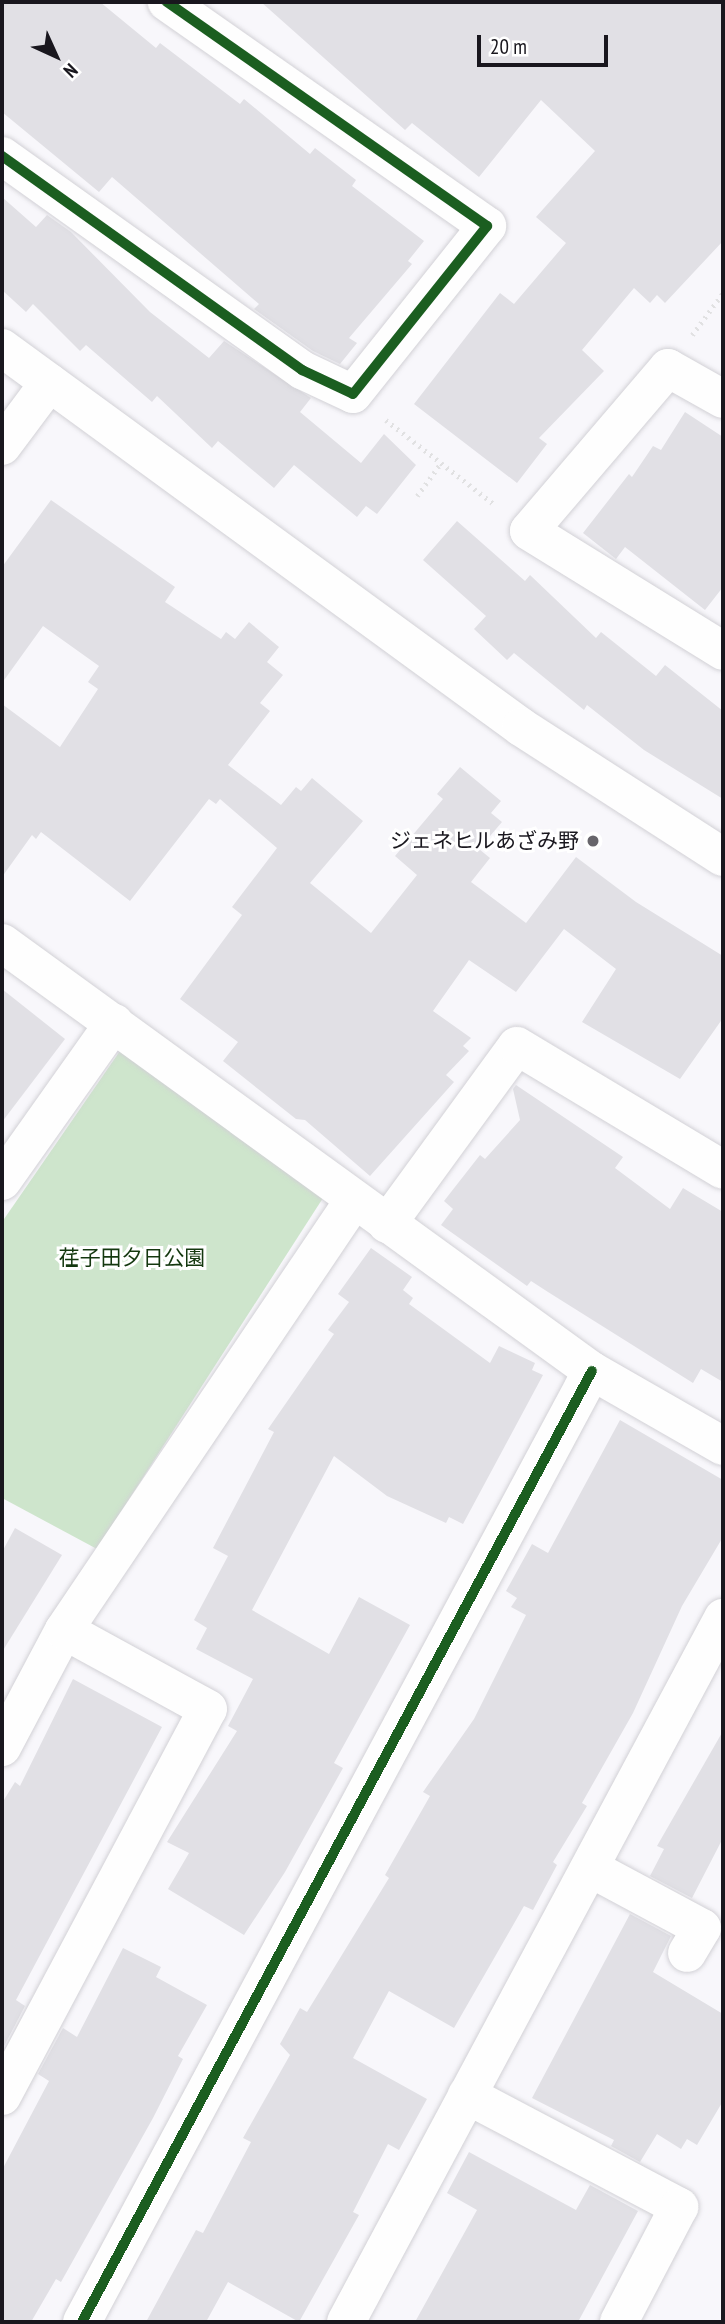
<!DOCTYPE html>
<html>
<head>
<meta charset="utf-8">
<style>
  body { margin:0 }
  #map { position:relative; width:725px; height:2324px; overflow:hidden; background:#f8f7fb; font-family:"PT Sans Narrow","Noto Sans JP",sans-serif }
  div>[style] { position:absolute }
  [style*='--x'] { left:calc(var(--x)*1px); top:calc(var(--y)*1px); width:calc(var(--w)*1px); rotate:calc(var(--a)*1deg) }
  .green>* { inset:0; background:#cee5cc }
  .building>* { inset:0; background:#e1e0e5 }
  .path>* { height:4.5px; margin-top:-2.25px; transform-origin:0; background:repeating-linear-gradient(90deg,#e1e1e2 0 2px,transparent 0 7px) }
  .roads { filter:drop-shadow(0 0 2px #d2d1d6) drop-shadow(0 0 2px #d2d1d6) }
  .street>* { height:38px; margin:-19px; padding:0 19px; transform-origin:19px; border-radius:19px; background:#fefefe }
  .secondary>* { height:38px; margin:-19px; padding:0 19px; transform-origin:19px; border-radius:19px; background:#fefefe }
  .cycleway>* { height:10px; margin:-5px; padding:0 5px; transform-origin:5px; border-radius:5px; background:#1b5e20 }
  .dots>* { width:19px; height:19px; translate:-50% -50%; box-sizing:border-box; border:4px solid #fff; border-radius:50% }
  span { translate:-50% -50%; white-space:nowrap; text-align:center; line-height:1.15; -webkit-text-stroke:6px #fff; paint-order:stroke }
  .poi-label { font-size:21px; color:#19171e }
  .right { translate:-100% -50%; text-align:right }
  .park-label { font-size:21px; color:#14380f }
  .frame { position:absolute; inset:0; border:4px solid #19171e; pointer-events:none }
  .north { position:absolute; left:21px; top:21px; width:70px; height:70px; -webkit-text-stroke:5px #fff; paint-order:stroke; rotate:135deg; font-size:19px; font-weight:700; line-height:28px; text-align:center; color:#19171e }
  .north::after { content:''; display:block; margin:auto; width:24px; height:32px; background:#19171e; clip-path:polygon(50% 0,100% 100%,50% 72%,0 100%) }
  .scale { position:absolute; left:477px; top:35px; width:131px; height:32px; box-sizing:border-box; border:4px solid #19171e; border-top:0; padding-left:9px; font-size:21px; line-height:24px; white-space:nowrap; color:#19171e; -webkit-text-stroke:5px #fff; paint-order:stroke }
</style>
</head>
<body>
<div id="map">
  <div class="green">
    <i style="clip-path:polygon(122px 1048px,323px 1198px,97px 1549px,2px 1498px,2px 1222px)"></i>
  </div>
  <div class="building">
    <i style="clip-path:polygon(2px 2px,100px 2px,156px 48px,160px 43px,240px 104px,244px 99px,310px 154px,315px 148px,356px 180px,352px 186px,424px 241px,408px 261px,412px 264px,349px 338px,357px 343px,340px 364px,313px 351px,254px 309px,259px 304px,112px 177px,99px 192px,2px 112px)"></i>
    <i style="clip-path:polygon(261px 2px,723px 2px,723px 241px,665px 303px,657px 295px,650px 303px,634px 288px,582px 350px,604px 371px,539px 438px,547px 444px,517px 483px,414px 404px,500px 293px,514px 304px,566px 243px,536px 217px,595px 151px,541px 100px,479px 177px,412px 123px,405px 130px)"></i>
    <i style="clip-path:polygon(2px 197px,36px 227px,47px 215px,71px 232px,150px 312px,209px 358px,224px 341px,311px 398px,300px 412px,361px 463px,384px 434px,416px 465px,377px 514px,366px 506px,357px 517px,294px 465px,274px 488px,218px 441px,212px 448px,157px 396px,152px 402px,86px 345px,80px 351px,33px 304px,26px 312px,2px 290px)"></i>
    <i style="clip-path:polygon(685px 412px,723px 437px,723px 587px,705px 610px,625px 547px,616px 559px,583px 533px,629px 474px,632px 477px,653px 446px,661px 450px)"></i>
    <i style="clip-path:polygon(51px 500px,175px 587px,165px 602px,221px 639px,226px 632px,235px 639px,249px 622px,279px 647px,267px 662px,283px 675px,260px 703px,270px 711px,228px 765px,281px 805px,296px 787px,301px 791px,312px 778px,363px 821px,310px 883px,371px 933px,417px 875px,395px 856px,443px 799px,437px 794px,460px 767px,501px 801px,491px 813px,502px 822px,479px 849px,490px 858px,471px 882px,526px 923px,576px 857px,636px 902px,723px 956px,723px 1018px,680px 1079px,582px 1022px,616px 969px,564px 929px,516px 992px,469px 960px,433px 1011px,471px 1038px,463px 1046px,469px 1051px,446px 1075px,454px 1082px,370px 1176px,305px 1120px,296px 1119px,223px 1061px,238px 1042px,180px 999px,242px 915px,232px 907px,277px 848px,220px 799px,216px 804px,209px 799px,130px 901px,41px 832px,36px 839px,32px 835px,2px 877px,2px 704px,60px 747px,98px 689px,88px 682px,99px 666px,43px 626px,2px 683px,2px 567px)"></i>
    <i style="clip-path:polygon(457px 521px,525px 581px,530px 575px,596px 638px,601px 632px,656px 676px,665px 665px,723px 711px,723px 799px,644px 750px,587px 705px,584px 710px,514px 653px,507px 660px,474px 629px,486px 616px,423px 560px)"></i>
    <i style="clip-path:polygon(2px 989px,65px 1039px,2px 1122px)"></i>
    <i style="clip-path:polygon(516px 1085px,623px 1157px,615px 1168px,670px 1209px,683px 1188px,723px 1212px,723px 1382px,701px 1369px,693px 1383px,548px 1292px,531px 1281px,527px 1286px,441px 1225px,453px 1209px,444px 1201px,480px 1155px,485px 1159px,520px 1120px,513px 1089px)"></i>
    <i style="clip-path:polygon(371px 1248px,412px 1277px,403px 1290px,413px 1298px,409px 1304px,490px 1363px,499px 1346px,535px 1363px,532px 1370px,543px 1375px,463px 1524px,449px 1517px,446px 1523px,387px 1496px,334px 1456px,252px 1610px,329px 1654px,359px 1597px,410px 1625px,334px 1763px,343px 1768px,285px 1872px,244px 1935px,168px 1889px,189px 1853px,167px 1842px,237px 1731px,228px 1726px,253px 1679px,196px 1649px,207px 1628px,194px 1620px,228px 1556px,213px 1548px,274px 1432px,268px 1429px,334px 1334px,328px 1330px,349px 1302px,338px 1294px)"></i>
    <i style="clip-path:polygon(620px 1420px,723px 1480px,723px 1537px,682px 1606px,633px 1713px,582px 1803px,587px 1806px,553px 1862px,557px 1865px,533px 1910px,524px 1906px,454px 2028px,389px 1991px,353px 2058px,427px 2099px,399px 2150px,388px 2144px,353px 2212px,359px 2215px,299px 2322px,228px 2282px,206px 2322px,146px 2322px,196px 2230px,203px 2233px,251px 2142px,243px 2138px,290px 2055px,280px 2044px,300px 2008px,307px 2012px,389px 1878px,385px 1875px,430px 1796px,423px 1792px,474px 1719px,526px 1615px,511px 1607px,517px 1598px,506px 1591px,532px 1544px,548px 1553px)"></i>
    <i style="clip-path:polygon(15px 1528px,62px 1555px,2px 1652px,2px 1552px)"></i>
    <i style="clip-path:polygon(73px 1679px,162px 1727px,16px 2000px,25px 2006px,2px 2050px,2px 1803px,15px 1782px,20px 1786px)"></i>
    <i style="clip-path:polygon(723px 1731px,723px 1838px,692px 1898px,650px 1876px,664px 1849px,657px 1846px)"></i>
    <i style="clip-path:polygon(630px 1914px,671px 1936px,653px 1972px,723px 2014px,723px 2101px,697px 2145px,687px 2139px,681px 2149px,657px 2134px,640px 2162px,611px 2146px,614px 2140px,532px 2098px)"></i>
    <i style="clip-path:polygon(123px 1948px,161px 1967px,156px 1977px,207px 2005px,178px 2056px,183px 2059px,153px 2118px,61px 2282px,56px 2279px,31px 2322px,2px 2322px,2px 2170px,49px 2081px,38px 2074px,63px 2028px,77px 2037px)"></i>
    <i style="clip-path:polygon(469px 2152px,576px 2210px,590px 2185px,638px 2211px,578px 2322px,415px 2322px,477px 2210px,447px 2193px)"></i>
  </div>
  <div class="path">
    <i style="--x:692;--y:335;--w:52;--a:-53.6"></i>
    <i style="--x:386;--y:420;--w:138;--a:37.9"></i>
    <i style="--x:417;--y:496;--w:41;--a:-54"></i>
  </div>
  <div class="roads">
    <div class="street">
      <i style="--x:2;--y:156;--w:369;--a:35.5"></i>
      <i style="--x:302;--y:370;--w:56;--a:25.2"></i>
      <i style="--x:353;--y:394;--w:215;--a:-51.4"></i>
      <i style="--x:487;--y:226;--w:391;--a:-145"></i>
      <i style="--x:723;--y:399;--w:63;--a:-150.6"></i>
      <i style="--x:668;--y:368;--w:214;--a:130.5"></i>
      <i style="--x:529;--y:531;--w:228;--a:31.7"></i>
      <i style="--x:2;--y:446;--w:79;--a:-53.3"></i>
      <i style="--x:2;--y:943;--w:729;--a:35.96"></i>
      <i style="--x:592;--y:1371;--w:151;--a:29.8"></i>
      <i style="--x:2;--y:1181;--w:194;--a:-54.7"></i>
      <i style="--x:387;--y:1224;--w:220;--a:-53.9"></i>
      <i style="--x:517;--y:1046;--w:240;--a:31"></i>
      <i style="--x:2;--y:1747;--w:132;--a:-62.1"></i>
      <i style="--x:64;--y:1630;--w:519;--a:-56"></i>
      <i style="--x:590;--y:1868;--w:127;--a:28.2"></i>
      <i style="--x:702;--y:1928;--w:29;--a:121"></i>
      <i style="--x:467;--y:2095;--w:240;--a:27.8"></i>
      <i style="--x:679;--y:2207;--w:130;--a:117.6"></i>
      <i style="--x:2;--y:2096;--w:438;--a:-62"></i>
      <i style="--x:208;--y:1709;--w:164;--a:-151.3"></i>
      <i style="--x:82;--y:2322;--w:1079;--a:-61.8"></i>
      <i style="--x:346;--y:2322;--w:799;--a:-61.83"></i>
    </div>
    <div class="secondary">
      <i style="--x:2;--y:348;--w:643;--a:36.14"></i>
      <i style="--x:521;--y:727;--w:240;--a:32.8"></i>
    </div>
  </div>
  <div class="cycleway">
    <i style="--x:2;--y:156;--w:369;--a:35.5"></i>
    <i style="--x:302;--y:370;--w:56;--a:25.2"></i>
    <i style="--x:353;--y:394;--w:215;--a:-51.4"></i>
    <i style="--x:487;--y:226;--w:391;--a:-145"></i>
    <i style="--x:82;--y:2322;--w:1079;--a:-61.8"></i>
  </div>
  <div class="dots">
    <i style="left:593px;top:841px;background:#67656b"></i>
  </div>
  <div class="poi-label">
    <span class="right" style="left:579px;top:841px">ジェネヒルあざみ野</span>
  </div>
  <div class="park-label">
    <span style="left:132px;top:1258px">荏子田夕日公園</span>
  </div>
  <div class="frame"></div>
  <div class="north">N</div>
  <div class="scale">20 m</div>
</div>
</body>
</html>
